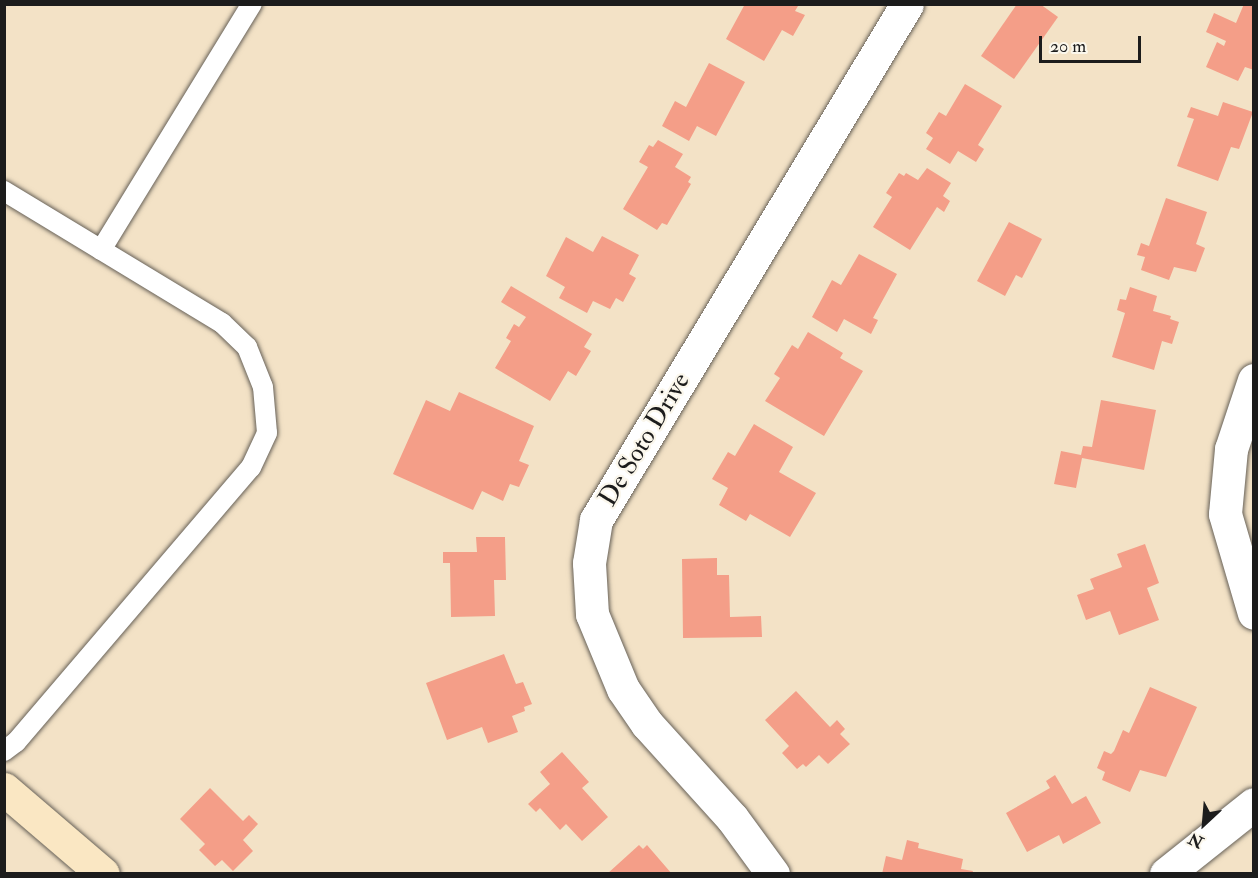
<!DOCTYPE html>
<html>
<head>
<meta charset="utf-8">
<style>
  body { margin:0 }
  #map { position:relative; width:1258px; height:878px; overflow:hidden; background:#f3e2c6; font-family:"IM FELL Double Pica",serif }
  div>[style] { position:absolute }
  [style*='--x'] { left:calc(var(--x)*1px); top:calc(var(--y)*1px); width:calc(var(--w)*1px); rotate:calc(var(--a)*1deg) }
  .building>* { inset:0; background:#f49e88 }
  .roads { filter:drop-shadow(0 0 2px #676158) drop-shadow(0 0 2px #676158) }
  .lane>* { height:20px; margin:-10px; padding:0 10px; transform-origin:10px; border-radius:10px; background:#fff }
  .street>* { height:33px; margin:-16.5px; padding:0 16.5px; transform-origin:16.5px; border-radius:16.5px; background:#fff }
  .secondary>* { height:33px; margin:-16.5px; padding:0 16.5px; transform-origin:16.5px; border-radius:16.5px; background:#fae7c3 }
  span { translate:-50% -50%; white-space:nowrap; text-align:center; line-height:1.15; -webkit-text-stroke:4.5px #fbf7ec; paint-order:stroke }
  .street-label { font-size:26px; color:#1c1c1c }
  .frame { position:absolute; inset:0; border:6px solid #1c1c1c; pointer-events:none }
  .north { position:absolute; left:1174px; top:794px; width:60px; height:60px; -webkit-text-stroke:4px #fbf7ec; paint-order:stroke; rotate:206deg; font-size:16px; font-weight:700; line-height:24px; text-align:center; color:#1c1c1c }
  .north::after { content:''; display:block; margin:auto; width:21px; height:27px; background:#1c1c1c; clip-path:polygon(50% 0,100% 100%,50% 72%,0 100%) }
  .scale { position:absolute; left:1039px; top:36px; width:102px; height:27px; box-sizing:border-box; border:3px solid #1c1c1c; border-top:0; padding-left:8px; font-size:18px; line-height:21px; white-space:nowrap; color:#1c1c1c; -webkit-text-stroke:4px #fbf7ec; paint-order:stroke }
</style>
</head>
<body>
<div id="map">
  <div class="building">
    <i style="clip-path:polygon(745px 4px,795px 4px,798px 6px,795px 11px,805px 15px,793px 36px,782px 30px,764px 61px,726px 39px)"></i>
    <i style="clip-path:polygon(1017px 4px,1040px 4px,1058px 17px,1014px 79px,981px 56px)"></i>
    <i style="clip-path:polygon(1244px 4px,1254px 4px,1254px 70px,1245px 67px,1238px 81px,1206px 67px,1217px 42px,1224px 46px,1226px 41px,1206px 32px,1214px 13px,1236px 23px)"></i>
    <i style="clip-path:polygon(709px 63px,745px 82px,716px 136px,697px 126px,689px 141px,662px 126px,675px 101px,686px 107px)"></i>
    <i style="clip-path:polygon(965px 84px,1002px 106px,978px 145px,984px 149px,976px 162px,958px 151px,950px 164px,926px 149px,933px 138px,926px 133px,939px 112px,946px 116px)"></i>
    <i style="clip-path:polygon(1223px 102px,1253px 112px,1239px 149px,1231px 147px,1218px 181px,1177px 166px,1194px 119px,1187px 117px,1191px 107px,1218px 116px)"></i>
    <i style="clip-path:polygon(658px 140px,683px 154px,675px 167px,691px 177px,688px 182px,691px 184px,667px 225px,662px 223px,657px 230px,623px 209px,648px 167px,639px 162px,649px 145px,653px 147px)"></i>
    <i style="clip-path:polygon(927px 168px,951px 183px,943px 196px,950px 201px,944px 212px,937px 207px,910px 250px,873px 227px,892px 197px,886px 193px,899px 173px,904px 176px,906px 173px,918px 180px)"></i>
    <i style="clip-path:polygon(1166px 198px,1207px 212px,1196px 244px,1205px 248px,1196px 272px,1174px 267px,1169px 280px,1141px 270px,1145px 257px,1137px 255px,1141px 243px,1149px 246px)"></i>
    <i style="clip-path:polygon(1009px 222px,1042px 239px,1022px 278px,1016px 275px,1005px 296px,977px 281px)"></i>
    <i style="clip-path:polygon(602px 236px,639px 255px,629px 274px,636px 278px,623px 302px,616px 298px,610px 309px,593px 301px,587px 313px,559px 298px,565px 287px,546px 276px,566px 237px,593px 252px)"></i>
    <i style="clip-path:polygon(859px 254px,897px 274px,873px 318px,878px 320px,871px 334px,844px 319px,837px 332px,812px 317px,832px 280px,841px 285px)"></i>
    <i style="clip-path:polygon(511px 286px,592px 334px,584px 347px,591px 351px,576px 376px,568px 371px,550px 401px,495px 368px,511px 341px,506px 338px,514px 324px,519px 327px,526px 317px,501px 302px)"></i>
    <i style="clip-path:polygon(1130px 287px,1157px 296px,1153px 311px,1171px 316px,1170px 319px,1179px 322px,1172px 344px,1162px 341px,1154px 370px,1112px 357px,1125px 313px,1117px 310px,1120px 299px,1126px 300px)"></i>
    <i style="clip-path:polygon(808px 332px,843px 353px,840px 358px,863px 371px,824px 436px,765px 401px,780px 378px,774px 374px,792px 345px,798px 349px)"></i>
    <i style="clip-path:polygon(459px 392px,534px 426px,519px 461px,529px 465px,519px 487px,510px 484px,503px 501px,482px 491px,473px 510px,393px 474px,426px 400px,450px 411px)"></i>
    <i style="clip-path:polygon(1101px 400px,1156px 410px,1144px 470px,1082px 458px,1076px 488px,1054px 484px,1061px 451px,1081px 455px,1083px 446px,1092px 447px)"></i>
    <i style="clip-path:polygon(754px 424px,793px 447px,779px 472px,816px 493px,790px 537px,750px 514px,746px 521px,719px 505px,728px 488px,712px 479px,728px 452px,735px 456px)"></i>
    <i style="clip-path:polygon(476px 537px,505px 537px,506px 580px,494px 580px,495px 616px,451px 617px,450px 563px,443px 563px,443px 552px,477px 552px)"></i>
    <i style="clip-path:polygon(1145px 544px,1159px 583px,1147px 588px,1159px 620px,1119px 635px,1110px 611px,1086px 620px,1077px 595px,1094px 589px,1090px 579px,1122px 567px,1117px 554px)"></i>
    <i style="clip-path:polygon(717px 558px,717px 575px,729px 575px,730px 617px,761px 616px,762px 637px,683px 638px,682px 559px)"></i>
    <i style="clip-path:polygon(504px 654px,516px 684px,523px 682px,532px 704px,524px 707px,525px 711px,512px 716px,518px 732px,488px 743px,482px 727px,447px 740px,426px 683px)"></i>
    <i style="clip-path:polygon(1150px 687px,1197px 707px,1166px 777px,1140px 770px,1130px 792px,1102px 780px,1105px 772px,1097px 768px,1104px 751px,1111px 754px,1114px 751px,1123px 730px,1129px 733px)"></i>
    <i style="clip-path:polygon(796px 691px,830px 727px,837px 720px,845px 729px,840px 734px,850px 744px,828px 764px,819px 755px,806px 767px,803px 764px,797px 769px,782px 753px,789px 746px,765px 720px)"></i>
    <i style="clip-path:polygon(562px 752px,589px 782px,582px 788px,608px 817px,582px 841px,566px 824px,560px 830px,540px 808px,536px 812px,528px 804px,550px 784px,540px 772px)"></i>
    <i style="clip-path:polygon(1055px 775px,1072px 804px,1086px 796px,1101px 823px,1063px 844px,1059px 835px,1027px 852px,1006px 813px,1050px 788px,1046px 781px)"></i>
    <i style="clip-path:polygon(210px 788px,243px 821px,249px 815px,258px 824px,243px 840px,253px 851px,233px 871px,222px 860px,215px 866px,199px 850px,205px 844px,180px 819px)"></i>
    <i style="clip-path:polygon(907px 840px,919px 843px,918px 848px,963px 859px,961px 869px,973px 871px,972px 874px,882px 874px,886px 856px,902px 860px)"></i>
    <i style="clip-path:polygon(639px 845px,643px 849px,647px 845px,672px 874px,607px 874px)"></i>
  </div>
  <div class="roads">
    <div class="lane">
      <i style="--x:4;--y:191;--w:255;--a:31.2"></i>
      <i style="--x:222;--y:323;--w:35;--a:44"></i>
      <i style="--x:247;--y:347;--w:43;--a:68.2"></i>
      <i style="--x:263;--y:387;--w:46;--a:85"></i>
      <i style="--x:267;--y:433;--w:38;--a:115"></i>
      <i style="--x:251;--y:467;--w:362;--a:130.5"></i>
      <i style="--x:16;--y:742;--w:15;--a:143"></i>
      <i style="--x:101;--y:250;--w:289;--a:-58.5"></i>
    </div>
    <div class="street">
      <i style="--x:1254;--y:380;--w:73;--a:108.4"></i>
      <i style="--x:1231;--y:449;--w:65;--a:95.3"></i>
      <i style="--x:1225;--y:514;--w:103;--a:73.7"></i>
      <i style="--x:773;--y:874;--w:69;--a:-126.2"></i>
      <i style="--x:732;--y:818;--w:127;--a:-132.1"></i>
      <i style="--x:647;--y:724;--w:42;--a:-124.4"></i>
      <i style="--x:623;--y:689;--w:81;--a:-112.5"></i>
      <i style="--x:592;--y:614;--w:51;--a:-93.4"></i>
      <i style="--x:589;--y:563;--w:44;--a:-80.8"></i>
      <i style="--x:596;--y:520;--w:602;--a:-58.92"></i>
      <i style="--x:1166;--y:874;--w:112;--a:-38.5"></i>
    </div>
    <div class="secondary">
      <i style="--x:4;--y:789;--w:130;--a:40.6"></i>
    </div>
  </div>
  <div class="street-label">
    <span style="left:645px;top:440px;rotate:-59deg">De Soto Drive</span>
  </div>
  <div class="frame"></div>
  <div class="north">N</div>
  <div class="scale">20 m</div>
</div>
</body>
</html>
